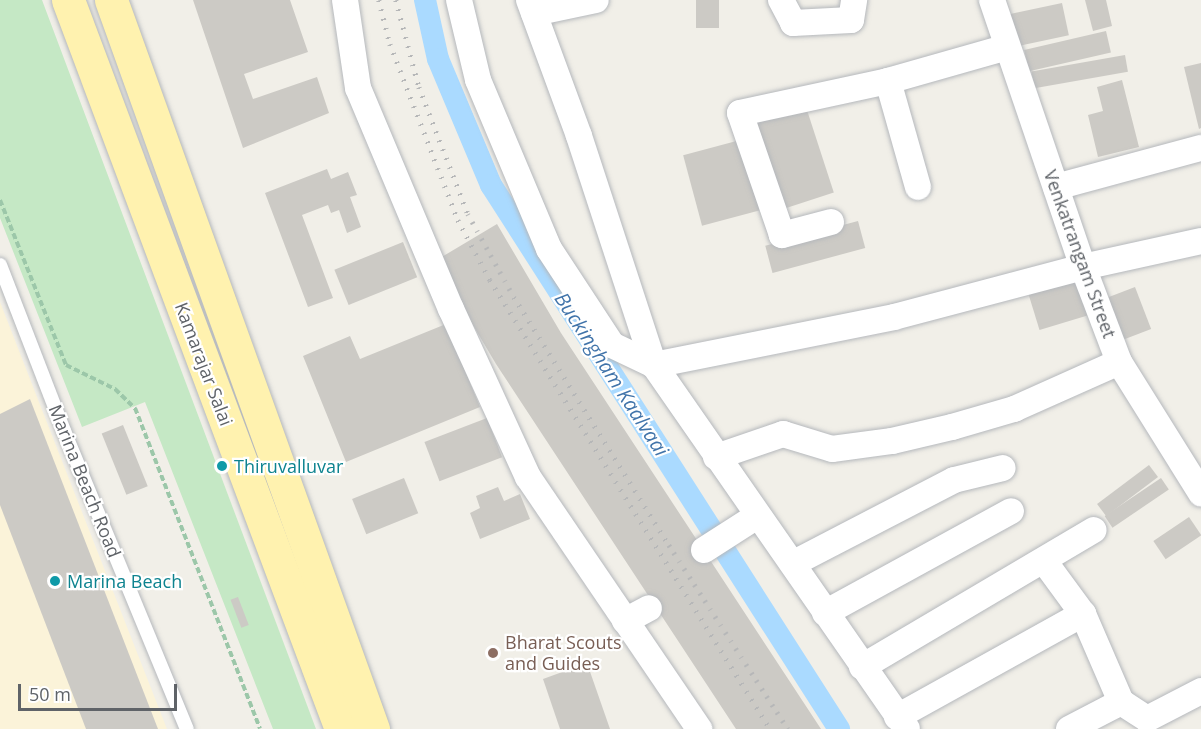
<!DOCTYPE html>
<html>
<head>
<meta charset="utf-8">
<style>
  body { margin:0 }
  #map { position:relative; width:1201px; height:729px; overflow:hidden; background:#f1efe8; font-family:"Open Sans",sans-serif }
  div>[style] { position:absolute }
  [style*='--x'] { left:calc(var(--x)*1px); top:calc(var(--y)*1px); width:calc(var(--w)*1px); rotate:calc(var(--a)*1deg) }
  .green>* { inset:0; background:#c5e8c5 }
  .sand>* { inset:0; background:#fbf3d9 }
  .canal>* { height:22px; margin:-11px; padding:0 11px; transform-origin:11px; border-radius:11px; background:#aadaff }
  .building>* { inset:0; background:#cccac5; transform-origin:0 0 }
  .path>* { height:4px; margin-top:-2px; transform-origin:0; background:repeating-linear-gradient(90deg,#9cc7a9 0 6px,transparent 0 9px) }
  .roads { filter:drop-shadow(0 0 2px #b5b8bc) drop-shadow(0 0 2px #b5b8bc) }
  .lane>* { height:14px; margin:-7px; padding:0 7px; transform-origin:7px; border-radius:7px; background:#fff }
  .street>* { height:26px; margin:-13px; padding:0 13px; transform-origin:13px; border-radius:13px; background:#fff }
  .primary>* { height:33px; margin:-16.5px; padding:0 16.5px; transform-origin:16.5px; border-radius:16.5px; background:#fff2af }
  .rail>* { height:4.5px; margin-top:-2.25px; transform-origin:0; background:repeating-linear-gradient(90deg,#b6b7b8 0 1.5px,transparent 0 9.5px) }
  .dots>* { width:16px; height:16px; translate:-50% -50%; box-sizing:border-box; border:3px solid #fff; border-radius:50% }
  span { translate:-50% -50%; white-space:nowrap; text-align:center; line-height:1.15; -webkit-text-stroke:4.5px #fff; paint-order:stroke }
  .street-label { font-size:18px; color:#5f6368 }
  .culture-label { font-size:18px; color:#0d838f }
  .left { translate:0 -50%; text-align:left }
  .education-label { font-size:18px; color:#785e54 }
  .water-label { font-size:20px; color:#4174aa; font-style:italic }
  .scale { position:absolute; left:18px; top:684px; width:159px; height:27px; box-sizing:border-box; border:3px solid #5f6368; border-top:0; padding-left:8px; font-size:18px; line-height:21px; white-space:nowrap; color:#5f6368; -webkit-text-stroke:4px #fff; paint-order:stroke }
</style>
</head>
<body>
<div id="map">
  <div class="green">
    <i style="clip-path:polygon(0 0,42px 0,316px 729px,273px 729px,145px 402px,82px 427px,0 218px)"></i>
  </div>
  <div class="sand">
    <i style="clip-path:polygon(0 302px,51px 433px,167px 729px,0 729px)"></i>
  </div>
  <div class="canal">
    <i style="--x:425;--y:0;--w:60;--a:77.6"></i>
    <i style="--x:438;--y:59;--w:137;--a:67.2"></i>
    <i style="--x:491;--y:185;--w:646;--a:57.39"></i>
  </div>
  <div class="building">
    <i style="clip-path:polygon(193px 0,290px 0,308px 52px,244px 74px,253px 99px,317px 77px,329px 113px,243px 148px)"></i>
    <i style="left:696px;top:0;width:23px;height:28px"></i>
    <i style="clip-path:polygon(1085px 0,1106px 0,1112px 26px,1093px 31px)"></i>
    <i style="left:1062px;top:3px;width:33px;height:56px;rotate:78deg"></i>
    <i style="left:1106px;top:31px;width:22px;height:84px;rotate:77deg"></i>
    <i style="left:1125px;top:55px;width:17px;height:95px;rotate:80deg"></i>
    <i style="clip-path:polygon(1201px 63px,1201px 128px,1199px 129px,1184px 67px)"></i>
    <i style="clip-path:polygon(1122px 80px,1139px 147px,1098px 157px,1088px 115px,1103px 111px,1097px 87px)"></i>
    <i style="left:806px;top:107px;width:90px;height:54px;rotate:72deg"></i>
    <i style="left:744px;top:139px;width:73px;height:63px;rotate:75deg"></i>
    <i style="clip-path:polygon(327px 169px,331px 179px,348px 172px,357px 195px,350px 197px,361px 227px,347px 233px,339px 210px,331px 213px,328px 205px,302px 215px,333px 298px,308px 307px,265px 193px)"></i>
    <i style="left:858px;top:221px;width:28px;height:96px;rotate:75deg"></i>
    <i style="clip-path:polygon(497px 224px,561px 333px,821px 729px,736px 729px,496px 364px,435px 261px)"></i>
    <i style="left:403px;top:242px;width:38px;height:74px;rotate:68deg"></i>
    <i style="left:1076px;top:275px;width:42px;height:51px;rotate:73deg"></i>
    <i style="left:1135px;top:287px;width:45px;height:30px;rotate:69deg"></i>
    <i style="clip-path:polygon(446px 324px,480px 407px,346px 462px,303px 356px,350px 336px,360px 359px)"></i>
    <i style="clip-path:polygon(30px 399px,158px 729px,86px 729px,0 505px,0 414px)"></i>
    <i style="left:487px;top:418px;width:42px;height:67px;rotate:69deg"></i>
    <i style="left:123px;top:425px;width:66px;height:23px;rotate:68deg"></i>
    <i style="left:1149px;top:465px;width:15px;height:65px;rotate:53deg"></i>
    <i style="left:404px;top:478px;width:38px;height:56px;rotate:68deg"></i>
    <i style="left:1161px;top:478px;width:14px;height:68px;rotate:56deg"></i>
    <i style="clip-path:polygon(498px 487px,504px 501px,520px 494px,530px 519px,480px 539px,470px 513px,480px 508px,476px 496px)"></i>
    <i style="left:1189px;top:517px;width:22px;height:43px;rotate:56deg"></i>
    <i style="left:238px;top:597px;width:30px;height:8px;rotate:69deg"></i>
    <i style="clip-path:polygon(587px 663px,610px 729px,560px 729px,543px 679px)"></i>
  </div>
  <div class="path">
    <i style="--x:0;--y:200;--w:178;--a:68.2"></i>
    <i style="--x:66;--y:365;--w:55;--a:26.1"></i>
    <i style="--x:115;--y:389;--w:28;--a:44"></i>
    <i style="--x:135;--y:408;--w:344;--a:68.7"></i>
  </div>
  <div class="roads">
    <div class="lane">
      <i style="--x:0;--y:265;--w:178;--a:68.9"></i>
      <i style="--x:64;--y:431;--w:322;--a:67.6"></i>
    </div>
    <div class="street">
      <i style="--x:345;--y:0;--w:89;--a:81.6"></i>
      <i style="--x:358;--y:88;--w:240;--a:67.2"></i>
      <i style="--x:451;--y:309;--w:185;--a:65.4"></i>
      <i style="--x:528;--y:477;--w:305;--a:55.8"></i>
      <i style="--x:459;--y:0;--w:82;--a:76.6"></i>
      <i style="--x:478;--y:80;--w:183;--a:67.2"></i>
      <i style="--x:549;--y:249;--w:115;--a:56.7"></i>
      <i style="--x:612;--y:345;--w:47;--a:25.5"></i>
      <i style="--x:654;--y:365;--w:443;--a:55.2"></i>
      <i style="--x:529;--y:0;--w:145;--a:69.8"></i>
      <i style="--x:579;--y:136;--w:241;--a:71.9"></i>
      <i style="--x:654;--y:365;--w:245;--a:-11.3"></i>
      <i style="--x:894;--y:317;--w:196;--a:-14.8"></i>
      <i style="--x:1083;--y:267;--w:121;--a:-12.4"></i>
      <i style="--x:781;--y:0;--w:26;--a:62"></i>
      <i style="--x:793;--y:23;--w:58;--a:-3"></i>
      <i style="--x:851;--y:20;--w:20;--a:-81"></i>
      <i style="--x:992;--y:0;--w:282;--a:71.2"></i>
      <i style="--x:1083;--y:267;--w:102;--a:69.2"></i>
      <i style="--x:1119;--y:362;--w:155;--a:58"></i>
      <i style="--x:534;--y:13;--w:63;--a:-11.8"></i>
      <i style="--x:888;--y:81;--w:110;--a:74.2"></i>
      <i style="--x:1056;--y:187;--w:150;--a:-15.1"></i>
      <i style="--x:831;--y:222;--w:51;--a:165.1"></i>
      <i style="--x:782;--y:235;--w:129;--a:-109"></i>
      <i style="--x:740;--y:113;--w:151;--a:-12.2"></i>
      <i style="--x:888;--y:81;--w:124;--a:-15.9"></i>
      <i style="--x:716;--y:457;--w:71;--a:-18.9"></i>
      <i style="--x:783;--y:434;--w:51;--a:17"></i>
      <i style="--x:832;--y:449;--w:61;--a:-7.6"></i>
      <i style="--x:892;--y:441;--w:62;--a:-13.1"></i>
      <i style="--x:952;--y:427;--w:65;--a:-16.2"></i>
      <i style="--x:1014;--y:409;--w:115;--a:-24.1"></i>
      <i style="--x:704;--y:550;--w:63;--a:-32.7"></i>
      <i style="--x:1044;--y:561;--w:66;--a:53.7"></i>
      <i style="--x:1083;--y:614;--w:96;--a:66.6"></i>
      <i style="--x:794;--y:563;--w:180;--a:-27.4"></i>
      <i style="--x:954;--y:480;--w:50;--a:-13.8"></i>
      <i style="--x:825;--y:613;--w:212;--a:-28.7"></i>
      <i style="--x:625;--y:621;--w:27;--a:-28"></i>
      <i style="--x:862;--y:667;--w:269;--a:-30.6"></i>
      <i style="--x:897;--y:717;--w:213;--a:-29"></i>
      <i style="--x:1069;--y:729;--w:59;--a:-27.4"></i>
      <i style="--x:1121;--y:702;--w:31;--a:33"></i>
      <i style="--x:1147;--y:719;--w:61;--a:-27.4"></i>
    </div>
    <div class="primary">
      <i style="--x:68;--y:0;--w:778;--a:69.47"></i>
      <i style="--x:111;--y:0;--w:775;--a:70.23"></i>
    </div>
  </div>
  <div class="rail">
    <i style="--x:379;--y:0;--w:45;--a:76"></i>
    <i style="--x:390;--y:44;--w:189;--a:68.9"></i>
    <i style="--x:458;--y:220;--w:68;--a:61.9"></i>
    <i style="--x:490;--y:280;--w:529;--a:58.05"></i>
    <i style="--x:396;--y:0;--w:90;--a:75.2"></i>
    <i style="--x:419;--y:87;--w:136;--a:68.9"></i>
    <i style="--x:468;--y:214;--w:95;--a:61"></i>
    <i style="--x:514;--y:297;--w:292;--a:58"></i>
    <i style="--x:669;--y:545;--w:219;--a:57.1"></i>
  </div>
  <div class="dots">
    <i style="left:222px;top:466px;background:#0f9aa8"></i>
    <i style="left:55px;top:581px;background:#0f9aa8"></i>
    <i style="left:493px;top:653px;background:#8d6e63"></i>
  </div>
  <div class="street-label">
    <span style="left:1080px;top:254px;rotate:70deg">Venkatrangam Street</span>
    <span style="left:204px;top:364px;rotate:69deg">Kamarajar Salai</span>
    <span style="left:85px;top:481px;rotate:68deg">Marina Beach Road</span>
  </div>
  <div class="culture-label">
    <span class="left" style="left:234px;top:466px">Thiruvalluvar</span>
    <span class="left" style="left:67px;top:581px">Marina Beach</span>
  </div>
  <div class="education-label">
    <span class="left" style="left:505px;top:653px">Bharat Scouts<br>and Guides</span>
  </div>
  <div class="water-label">
    <span style="left:612px;top:374px;rotate:57deg">Buckingham Kaalvaai</span>
  </div>
  <div class="scale">50 m</div>
</div>
</body>
</html>
